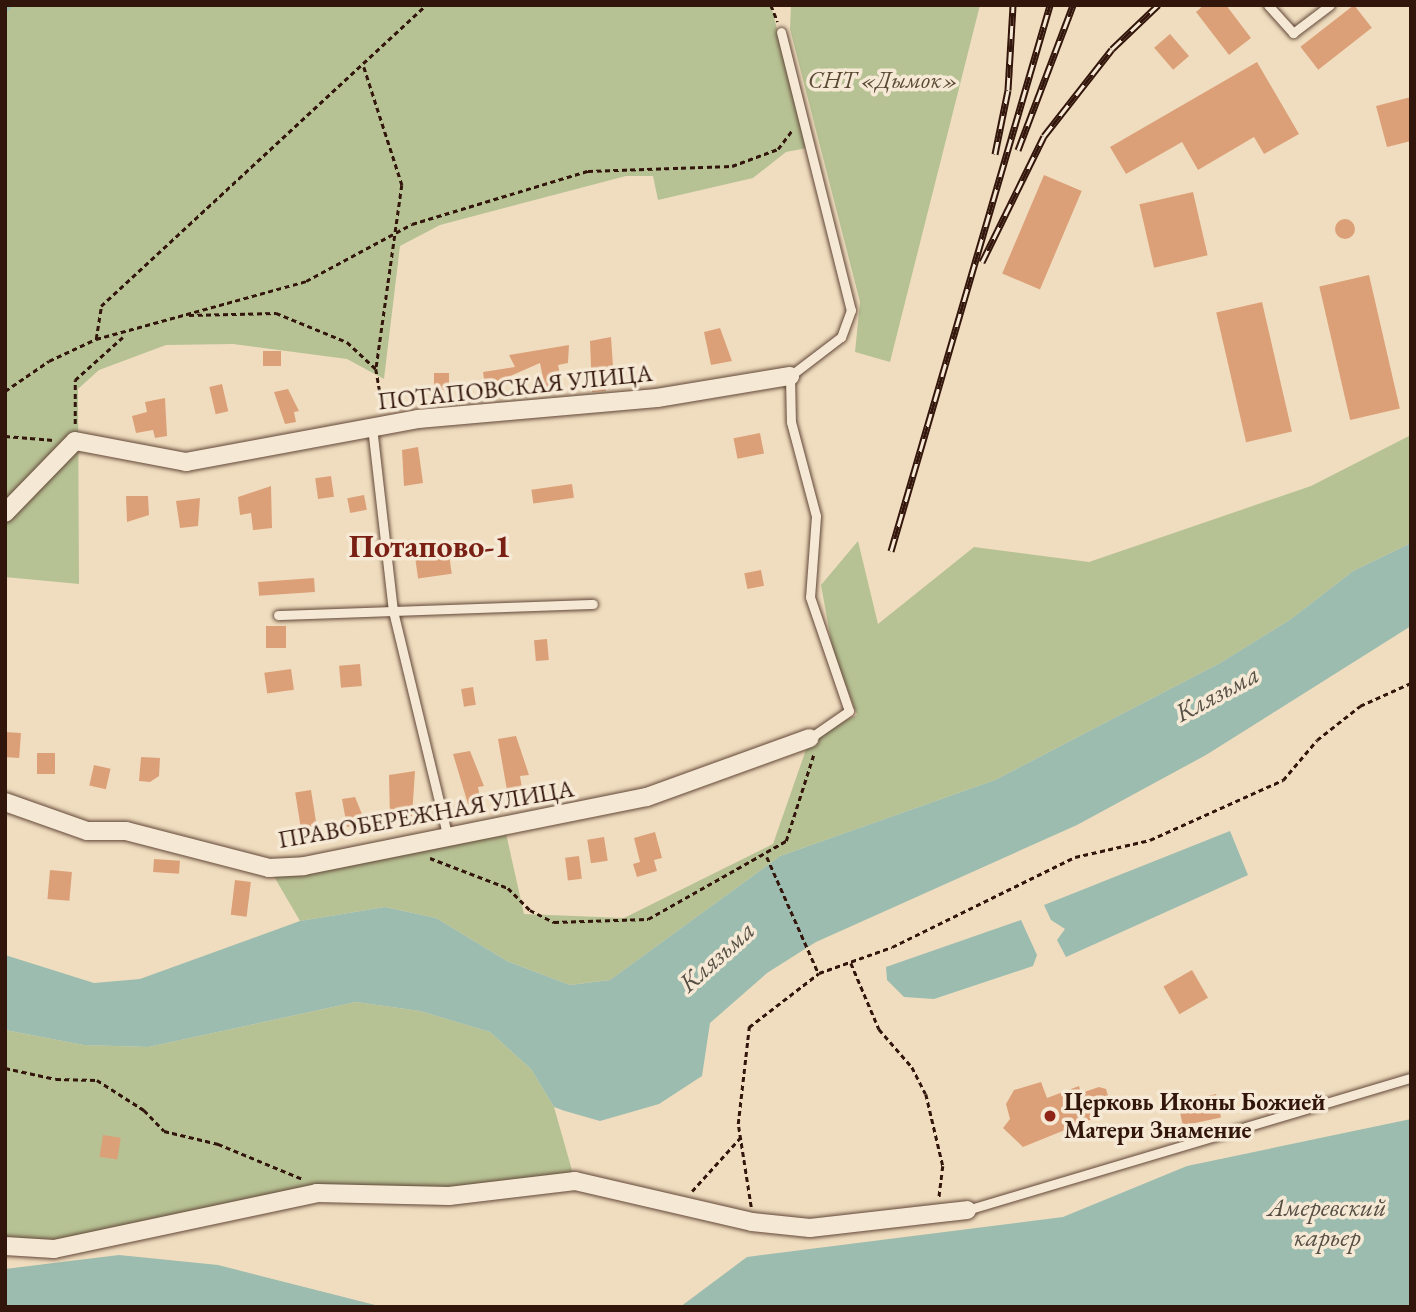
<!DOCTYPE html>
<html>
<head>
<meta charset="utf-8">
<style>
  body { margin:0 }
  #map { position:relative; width:1416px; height:1312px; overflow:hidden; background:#f0ddbf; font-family:"EB Garamond",serif }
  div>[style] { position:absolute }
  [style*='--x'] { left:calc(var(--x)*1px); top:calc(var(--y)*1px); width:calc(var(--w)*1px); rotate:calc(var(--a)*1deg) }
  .green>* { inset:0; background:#b7c294 }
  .water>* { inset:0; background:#9bbcae }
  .stream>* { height:4.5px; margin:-2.25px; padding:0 2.25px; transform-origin:2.25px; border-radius:2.25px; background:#9bbcae }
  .building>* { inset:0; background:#dca078; transform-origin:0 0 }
  .round { border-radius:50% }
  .path>* { height:2.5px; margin-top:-1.25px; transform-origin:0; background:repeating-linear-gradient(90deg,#32150b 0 5px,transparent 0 8.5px) }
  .roads { filter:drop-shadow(0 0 2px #624738) drop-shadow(0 0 2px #624738) }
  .lane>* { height:9px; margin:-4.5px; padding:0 4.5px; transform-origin:4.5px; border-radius:4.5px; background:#f5e9d5 }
  .street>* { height:18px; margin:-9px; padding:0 9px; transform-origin:9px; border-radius:9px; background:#f5e9d5 }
  .rail>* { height:7px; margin-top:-3.5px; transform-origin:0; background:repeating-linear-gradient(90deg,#f5e9d5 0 13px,#32150b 0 26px); box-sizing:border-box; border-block:2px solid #32150b }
  .dots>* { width:19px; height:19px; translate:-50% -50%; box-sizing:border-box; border:4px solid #f5e9d5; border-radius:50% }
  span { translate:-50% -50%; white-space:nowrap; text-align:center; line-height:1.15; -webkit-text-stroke:7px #f5e9d5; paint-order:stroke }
  .park-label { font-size:24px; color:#5a4934; font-style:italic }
  .street-label { font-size:24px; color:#32150b }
  .poi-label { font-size:24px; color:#32150b; font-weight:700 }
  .left { translate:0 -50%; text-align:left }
  .water-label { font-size:26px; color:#574f44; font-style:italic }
  .district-label { font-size:32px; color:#7a1f14; font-weight:700 }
  .frame { position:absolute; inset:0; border:7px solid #32150b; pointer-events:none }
</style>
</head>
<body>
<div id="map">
  <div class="green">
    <i style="clip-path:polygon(5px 5px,771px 5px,807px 148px,786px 152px,753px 178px,658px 200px,653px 176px,626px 176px,440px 225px,400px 246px,384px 379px,347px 359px,233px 344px,166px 345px,99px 370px,78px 389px,79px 584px,5px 577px)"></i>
    <i style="clip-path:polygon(791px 5px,980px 5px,890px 362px,855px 352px,860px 302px,790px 29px)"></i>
    <i style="clip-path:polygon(1411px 435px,1411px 543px,1353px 571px,1291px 619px,1220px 663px,995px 780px,780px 856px,610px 980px,570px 985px,507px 961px,436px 918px,385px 907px,300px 921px,269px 868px,505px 829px,524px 914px,624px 918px,773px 844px,810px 738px,857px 715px,833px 651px,821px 585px,858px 541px,878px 624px,974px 547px,1089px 562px,1311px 486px)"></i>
    <i style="clip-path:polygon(356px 1002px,420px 1011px,490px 1032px,531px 1069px,554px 1107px,575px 1181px,449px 1196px,317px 1193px,54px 1249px,5px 1246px,5px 1030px,84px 1045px,148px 1047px)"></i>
  </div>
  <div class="water">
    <i style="clip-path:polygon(1411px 543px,1411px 626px,1206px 755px,1077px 825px,816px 942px,767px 973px,710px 1023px,702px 1076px,659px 1104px,600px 1121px,565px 1111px,554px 1107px,531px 1069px,490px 1032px,420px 1011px,356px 1002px,148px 1047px,84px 1045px,5px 1030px,5px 955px,94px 983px,140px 979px,300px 921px,385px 907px,436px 918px,507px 961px,570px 985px,610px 980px,780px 856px,995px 780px,1220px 663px,1291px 619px,1353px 571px)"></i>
    <i style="clip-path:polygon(1230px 831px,1248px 875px,1066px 957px,1057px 940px,1065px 929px,1051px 920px,1044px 905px)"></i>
    <i style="clip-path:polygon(1021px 920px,1037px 955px,1033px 966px,934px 999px,904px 997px,887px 980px,886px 967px)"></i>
    <i style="clip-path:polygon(1411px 1119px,1411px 1307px,680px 1307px,747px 1257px,1063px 1217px,1187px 1166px)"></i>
    <i style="clip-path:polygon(119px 1255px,218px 1265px,383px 1307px,5px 1307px,5px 1269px)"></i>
  </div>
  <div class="stream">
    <i style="--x:5;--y:10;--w:6;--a:-51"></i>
  </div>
  <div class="building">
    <i style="clip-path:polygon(1204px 5px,1226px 5px,1251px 38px,1229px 55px,1196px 12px)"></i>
    <i style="left:1354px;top:5px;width:29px;height:68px;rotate:52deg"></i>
    <i style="left:1170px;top:34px;width:29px;height:21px;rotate:49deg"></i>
    <i style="clip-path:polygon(1257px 62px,1299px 134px,1264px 154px,1254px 137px,1198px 170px,1182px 142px,1126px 174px,1110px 147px)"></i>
    <i style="clip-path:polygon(1411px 97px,1411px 141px,1387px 147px,1376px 106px)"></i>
    <i style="left:1044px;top:175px;width:41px;height:107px;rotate:23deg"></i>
    <i style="left:1193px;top:192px;width:65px;height:55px;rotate:77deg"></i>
    <i class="round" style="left:1335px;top:219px;width:20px;height:20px"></i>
    <i style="left:1369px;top:275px;width:137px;height:51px;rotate:77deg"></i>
    <i style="left:1262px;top:302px;width:133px;height:47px;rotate:77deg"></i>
    <i style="clip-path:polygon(720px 328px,732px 361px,711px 365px,704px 332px)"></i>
    <i style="clip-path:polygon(611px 337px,614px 381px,604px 383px,606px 391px,592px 392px,590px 341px)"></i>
    <i style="clip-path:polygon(569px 345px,568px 363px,558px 365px,562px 384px,545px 388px,540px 363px,501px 380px,502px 389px,485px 386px,483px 372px,515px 367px,509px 355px)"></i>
    <i style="left:263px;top:351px;width:18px;height:15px"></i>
    <i style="left:434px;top:373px;width:15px;height:17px"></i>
    <i style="left:222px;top:384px;width:28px;height:13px;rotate:77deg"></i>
    <i style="clip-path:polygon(288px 389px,299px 411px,294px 412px,296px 422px,285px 424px,274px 392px)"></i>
    <i style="clip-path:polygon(165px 398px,167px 436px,155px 438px,153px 430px,136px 433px,132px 416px,147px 412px,145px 402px)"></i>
    <i style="left:760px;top:433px;width:21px;height:27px;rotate:79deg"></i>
    <i style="clip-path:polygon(418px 447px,423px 483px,404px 486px,402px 450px)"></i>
    <i style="left:331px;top:476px;width:21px;height:16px;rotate:82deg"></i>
    <i style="left:572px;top:484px;width:14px;height:41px;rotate:82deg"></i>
    <i style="clip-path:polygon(271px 486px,272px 528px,253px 530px,251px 513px,240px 515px,238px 497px)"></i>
    <i style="left:364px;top:495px;width:15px;height:17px;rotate:79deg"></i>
    <i style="clip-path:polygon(126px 496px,148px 496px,149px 515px,127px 522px)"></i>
    <i style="clip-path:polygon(200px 498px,198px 526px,180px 528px,176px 501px)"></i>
    <i style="left:448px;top:547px;width:27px;height:34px;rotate:82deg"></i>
    <i style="left:761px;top:570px;width:16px;height:17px;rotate:79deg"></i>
    <i style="left:314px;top:578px;width:14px;height:56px;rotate:86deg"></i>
    <i style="left:266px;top:626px;width:20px;height:22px"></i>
    <i style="left:547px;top:639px;width:21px;height:13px;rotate:85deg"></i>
    <i style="left:360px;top:664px;width:22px;height:21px;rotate:85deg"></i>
    <i style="left:291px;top:669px;width:21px;height:27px;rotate:82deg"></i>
    <i style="left:473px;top:687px;width:18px;height:12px;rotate:81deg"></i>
    <i style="left:5px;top:732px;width:16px;height:25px;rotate:4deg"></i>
    <i style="clip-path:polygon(516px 736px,529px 775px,520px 776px,523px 794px,508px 796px,498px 739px)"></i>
    <i style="clip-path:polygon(470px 751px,484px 786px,478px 787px,481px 802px,468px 804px,453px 754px)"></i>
    <i style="left:37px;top:753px;width:18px;height:21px"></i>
    <i style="clip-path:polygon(141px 757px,160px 758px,159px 776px,150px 782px,139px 781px)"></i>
    <i style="left:94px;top:765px;width:17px;height:21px;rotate:13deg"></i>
    <i style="clip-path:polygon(415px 771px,412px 816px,390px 820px,389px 775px)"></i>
    <i style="left:311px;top:790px;width:45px;height:16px;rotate:81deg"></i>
    <i style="clip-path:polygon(355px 797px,366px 824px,347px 827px,342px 799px)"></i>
    <i style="clip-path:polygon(655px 832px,662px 858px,654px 860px,657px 871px,637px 877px,633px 864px,640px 862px,634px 838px)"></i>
    <i style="left:604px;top:837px;width:24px;height:17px;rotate:81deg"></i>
    <i style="left:579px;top:856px;width:23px;height:14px;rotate:83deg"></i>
    <i style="left:154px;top:859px;width:26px;height:13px;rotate:4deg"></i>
    <i style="left:50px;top:870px;width:22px;height:29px;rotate:5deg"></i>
    <i style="left:235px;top:880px;width:16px;height:35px;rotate:7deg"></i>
    <i style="left:1192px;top:970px;width:32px;height:33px;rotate:60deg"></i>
    <i style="clip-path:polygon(1041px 1082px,1047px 1098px,1079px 1086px,1081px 1093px,1099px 1087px,1106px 1089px,1110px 1102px,1090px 1113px,1092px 1119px,1023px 1147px,1003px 1128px,1010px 1119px,1006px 1104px,1014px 1090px)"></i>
    <i style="left:1216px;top:1094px;width:24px;height:39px;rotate:78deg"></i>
    <i style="left:103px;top:1135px;width:18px;height:22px;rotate:9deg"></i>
  </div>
  <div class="path">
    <i style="--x:771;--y:5;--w:18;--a:68"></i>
    <i style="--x:364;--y:67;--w:124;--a:72.1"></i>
    <i style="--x:402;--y:185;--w:186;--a:98"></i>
    <i style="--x:189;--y:315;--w:87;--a:-1.3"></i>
    <i style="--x:276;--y:313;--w:77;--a:22.2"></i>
    <i style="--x:347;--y:342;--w:40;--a:43"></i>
    <i style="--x:376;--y:369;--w:42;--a:80.3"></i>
    <i style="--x:96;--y:339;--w:33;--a:-81"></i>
    <i style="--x:101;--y:306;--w:443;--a:-42.8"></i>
    <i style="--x:5;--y:391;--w:53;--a:-34.3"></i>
    <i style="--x:49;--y:361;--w:52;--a:-25.1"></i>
    <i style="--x:96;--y:339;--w:218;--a:-15.4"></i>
    <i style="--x:306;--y:281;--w:120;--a:-28.3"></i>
    <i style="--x:412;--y:224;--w:184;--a:-16.8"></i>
    <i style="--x:588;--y:171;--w:144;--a:-2"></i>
    <i style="--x:732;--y:166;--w:49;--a:-20.3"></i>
    <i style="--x:778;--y:149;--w:25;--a:-53"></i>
    <i style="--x:75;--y:424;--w:44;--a:-90"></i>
    <i style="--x:75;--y:380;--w:64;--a:-41.9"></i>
    <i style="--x:5;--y:436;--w:49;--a:4.7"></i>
    <i style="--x:767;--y:857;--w:126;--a:66.1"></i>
    <i style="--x:430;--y:858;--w:84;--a:21"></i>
    <i style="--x:508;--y:888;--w:31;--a:45"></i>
    <i style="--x:530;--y:910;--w:27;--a:27"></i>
    <i style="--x:554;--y:922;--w:94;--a:-1.8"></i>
    <i style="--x:648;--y:919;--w:159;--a:-29.5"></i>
    <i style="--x:786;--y:841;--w:92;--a:-72.3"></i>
    <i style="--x:851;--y:963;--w:72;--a:67"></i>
    <i style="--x:879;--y:1029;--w:50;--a:49"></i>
    <i style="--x:912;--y:1067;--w:30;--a:63"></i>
    <i style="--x:926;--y:1094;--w:74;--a:76.7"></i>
    <i style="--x:943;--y:1166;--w:32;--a:97"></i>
    <i style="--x:5;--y:1068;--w:52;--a:12.2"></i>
    <i style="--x:56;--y:1079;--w:41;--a:1.4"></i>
    <i style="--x:97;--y:1080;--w:56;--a:32.6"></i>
    <i style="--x:144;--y:1110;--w:29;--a:46"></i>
    <i style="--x:164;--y:1131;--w:56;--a:13.5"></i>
    <i style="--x:218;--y:1144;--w:92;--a:22.4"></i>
    <i style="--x:692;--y:1191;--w:73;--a:-47.8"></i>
    <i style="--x:751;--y:1207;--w:84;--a:-98.9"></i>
    <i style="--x:738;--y:1124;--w:98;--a:-83.5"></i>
    <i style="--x:749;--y:1027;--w:88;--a:-37.6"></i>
    <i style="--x:819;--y:973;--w:77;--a:-19.6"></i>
    <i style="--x:892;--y:947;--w:204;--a:-26.2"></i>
    <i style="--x:1075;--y:857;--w:77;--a:-12.8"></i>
    <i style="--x:1150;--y:840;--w:146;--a:-24.3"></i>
    <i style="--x:1283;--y:780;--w:52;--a:-49.6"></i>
    <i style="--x:1317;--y:740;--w:55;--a:-38.3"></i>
    <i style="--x:1360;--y:706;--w:56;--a:-24.3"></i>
  </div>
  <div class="roads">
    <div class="lane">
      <i style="--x:1268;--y:5;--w:38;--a:48"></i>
      <i style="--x:1293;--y:33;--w:46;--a:-37.1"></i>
      <i style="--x:781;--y:32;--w:287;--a:75.9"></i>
      <i style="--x:851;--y:310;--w:29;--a:110"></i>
      <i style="--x:841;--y:337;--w:64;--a:142.6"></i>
      <i style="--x:790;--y:376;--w:46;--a:88.8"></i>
      <i style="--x:791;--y:422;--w:97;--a:75.1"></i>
      <i style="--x:816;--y:516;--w:81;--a:94.2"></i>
      <i style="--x:810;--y:597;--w:120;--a:71.1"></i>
      <i style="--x:849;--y:711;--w:47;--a:145.3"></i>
      <i style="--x:372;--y:427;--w:185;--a:83.5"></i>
      <i style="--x:393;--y:611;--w:234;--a:76.4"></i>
      <i style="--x:278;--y:615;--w:315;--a:-2"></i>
      <i style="--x:967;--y:1210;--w:463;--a:-16.6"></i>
    </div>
    <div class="street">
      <i style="--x:5;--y:513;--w:100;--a:-45.8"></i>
      <i style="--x:75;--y:441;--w:113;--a:10.7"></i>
      <i style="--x:186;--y:462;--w:236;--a:-10.5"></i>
      <i style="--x:418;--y:419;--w:240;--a:-5"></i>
      <i style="--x:657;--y:398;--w:135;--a:-9.4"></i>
      <i style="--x:5;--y:802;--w:87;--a:19.5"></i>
      <i style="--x:87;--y:831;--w:39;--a:0"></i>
      <i style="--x:126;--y:831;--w:148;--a:14.5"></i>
      <i style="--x:269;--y:868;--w:35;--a:-3"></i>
      <i style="--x:304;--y:866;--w:350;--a:-11.4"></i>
      <i style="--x:647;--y:797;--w:173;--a:-19.9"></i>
      <i style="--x:5;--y:1246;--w:49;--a:3.5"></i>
      <i style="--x:54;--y:1249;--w:269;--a:-12"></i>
      <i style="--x:317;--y:1193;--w:132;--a:1.3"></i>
      <i style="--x:449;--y:1196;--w:127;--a:-6.8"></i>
      <i style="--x:575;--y:1181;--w:182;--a:13"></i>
      <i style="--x:752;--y:1222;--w:58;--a:5.9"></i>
      <i style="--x:810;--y:1228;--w:158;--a:-6.5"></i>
    </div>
  </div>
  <div class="rail">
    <i style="--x:1018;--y:150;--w:155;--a:-69.2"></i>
    <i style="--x:995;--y:154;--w:65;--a:-78.5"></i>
    <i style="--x:1008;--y:90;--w:85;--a:-86.6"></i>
    <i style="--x:982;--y:262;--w:140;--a:-63.8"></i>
    <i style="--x:1044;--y:136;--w:110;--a:-52"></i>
    <i style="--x:1112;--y:49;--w:64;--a:-43.7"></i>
    <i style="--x:891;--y:551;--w:569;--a:-73.76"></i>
  </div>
  <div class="dots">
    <i style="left:1050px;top:1116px;background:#8f2418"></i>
  </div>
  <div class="park-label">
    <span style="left:883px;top:80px">СНТ «Дымок»</span>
  </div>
  <div class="street-label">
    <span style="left:515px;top:387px;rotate:-6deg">ПОТАПОВСКАЯ УЛИЦА</span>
    <span style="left:426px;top:814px;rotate:-10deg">ПРАВОБЕРЕЖНАЯ УЛИЦА</span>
  </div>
  <div class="poi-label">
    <span class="left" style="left:1064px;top:1116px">Церковь Иконы Божией<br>Матери Знамение</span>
  </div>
  <div class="water-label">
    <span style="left:1217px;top:694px;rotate:-28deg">Клязьма</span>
    <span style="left:717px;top:957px;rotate:-42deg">Клязьма</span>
    <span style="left:1327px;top:1223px">Амеревский<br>карьер</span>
  </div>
  <div class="district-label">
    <span style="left:430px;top:546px">Потапово-1</span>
  </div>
  <div class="frame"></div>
</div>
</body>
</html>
